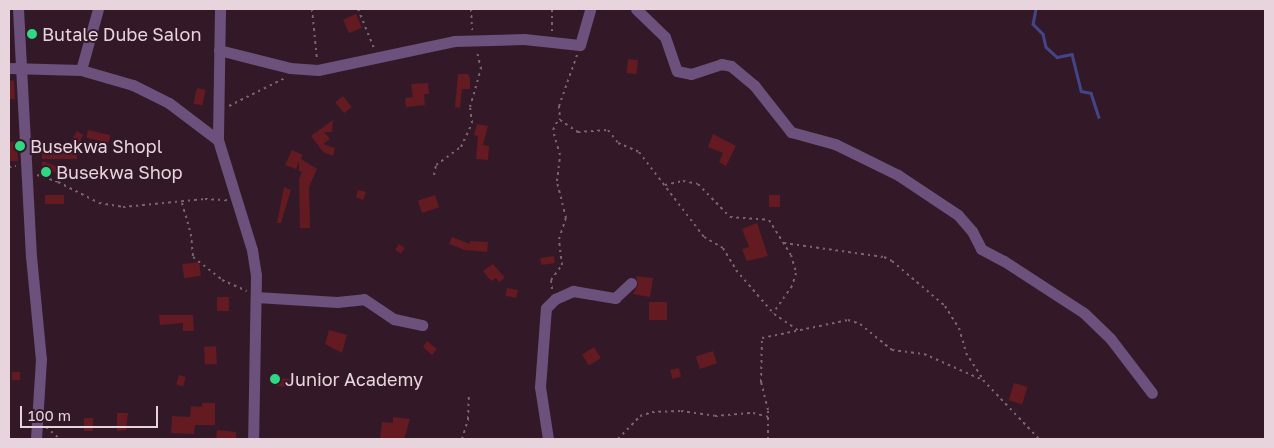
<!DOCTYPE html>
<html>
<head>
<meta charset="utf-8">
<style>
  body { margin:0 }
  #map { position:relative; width:1274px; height:448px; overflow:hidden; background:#331928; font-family:"Golos Text",sans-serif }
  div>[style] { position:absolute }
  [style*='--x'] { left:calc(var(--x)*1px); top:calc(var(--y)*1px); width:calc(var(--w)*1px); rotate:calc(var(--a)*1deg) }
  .stream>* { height:2.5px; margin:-1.25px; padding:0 1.25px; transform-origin:1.25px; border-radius:1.25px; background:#424686 }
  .building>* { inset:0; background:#631a20; transform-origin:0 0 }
  .path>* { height:2px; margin-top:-1px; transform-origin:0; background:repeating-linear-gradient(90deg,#7b6471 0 2.5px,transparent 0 6.5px) }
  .street>* { height:11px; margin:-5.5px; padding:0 5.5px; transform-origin:5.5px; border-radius:5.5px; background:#6b517b }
  .dots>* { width:14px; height:14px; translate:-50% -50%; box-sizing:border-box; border:2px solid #331928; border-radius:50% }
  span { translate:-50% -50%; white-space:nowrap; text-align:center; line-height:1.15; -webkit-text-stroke:4px #331928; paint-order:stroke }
  .poi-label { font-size:18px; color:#e7d4dd }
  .left { translate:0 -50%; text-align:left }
  .frame { position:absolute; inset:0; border:10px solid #e7d4dd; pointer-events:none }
  .scale { position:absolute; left:20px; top:406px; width:138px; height:22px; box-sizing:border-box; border:2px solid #e7d4dd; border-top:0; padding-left:6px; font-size:15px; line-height:18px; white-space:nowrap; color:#e7d4dd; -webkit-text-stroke:4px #331928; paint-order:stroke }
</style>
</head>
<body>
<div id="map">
  <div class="stream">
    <i style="--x:1036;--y:9;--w:15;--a:101"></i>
    <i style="--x:1033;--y:24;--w:14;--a:45"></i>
    <i style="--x:1043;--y:34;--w:13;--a:77"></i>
    <i style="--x:1046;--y:47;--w:15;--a:42"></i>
    <i style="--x:1057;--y:57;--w:15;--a:-11"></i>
    <i style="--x:1072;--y:54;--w:38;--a:76"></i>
    <i style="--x:1081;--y:91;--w:10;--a:11"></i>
    <i style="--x:1091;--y:93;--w:25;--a:72"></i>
  </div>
  <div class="building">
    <i style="left:356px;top:14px;width:15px;height:14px;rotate:67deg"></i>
    <i style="left:628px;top:59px;width:10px;height:14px;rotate:6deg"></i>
    <i style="clip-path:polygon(458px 74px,468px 74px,470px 78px,470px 89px,462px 89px,460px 108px,455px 107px)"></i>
    <i style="clip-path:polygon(9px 80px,14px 81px,15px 99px,9px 99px)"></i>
    <i style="clip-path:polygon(428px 83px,429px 94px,424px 94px,425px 105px,406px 107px,405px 98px,413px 97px,411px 84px)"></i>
    <i style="left:197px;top:88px;width:9px;height:16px;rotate:13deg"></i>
    <i style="left:343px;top:96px;width:14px;height:10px;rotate:51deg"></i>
    <i style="clip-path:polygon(333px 120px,332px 132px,324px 132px,330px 139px,323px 144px,335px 148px,333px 156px,323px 152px,311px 136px)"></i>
    <i style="clip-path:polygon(477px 124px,488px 126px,483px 145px,489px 146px,488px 160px,476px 159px,478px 136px,474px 135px)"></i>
    <i style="left:88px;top:130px;width:23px;height:8px;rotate:13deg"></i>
    <i style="clip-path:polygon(77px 131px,83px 135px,79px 143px,72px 140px)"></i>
    <i style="clip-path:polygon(713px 134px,736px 146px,726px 166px,719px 162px,723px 153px,708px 147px)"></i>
    <i style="clip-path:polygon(17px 141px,18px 161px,9px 161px,9px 142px)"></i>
    <i style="clip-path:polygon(292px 150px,303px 155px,301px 159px,317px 169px,309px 187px,310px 228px,300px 228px,299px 179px,302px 172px,299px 171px,299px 161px,296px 169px,285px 165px)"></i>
    <i style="left:42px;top:151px;width:35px;height:8px"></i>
    <i style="clip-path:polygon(42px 161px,56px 166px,56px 172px,42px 172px)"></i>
    <i style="clip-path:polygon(284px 187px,291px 190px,281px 223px,277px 223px)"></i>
    <i style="clip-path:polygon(358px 190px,366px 192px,363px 200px,356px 197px)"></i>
    <i style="left:45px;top:195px;width:19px;height:9px"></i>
    <i style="left:435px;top:195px;width:13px;height:18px;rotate:72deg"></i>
    <i style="left:769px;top:195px;width:11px;height:12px"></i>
    <i style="clip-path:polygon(757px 223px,768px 256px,747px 261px,742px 249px,749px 247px,742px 229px)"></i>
    <i style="clip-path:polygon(452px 237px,470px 244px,470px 241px,488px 242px,487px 252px,465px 250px,449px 244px)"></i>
    <i style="left:399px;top:244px;width:7px;height:7px;rotate:34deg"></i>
    <i style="left:554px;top:256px;width:7px;height:14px;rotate:82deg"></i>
    <i style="left:199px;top:262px;width:14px;height:17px;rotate:82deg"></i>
    <i style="clip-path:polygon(493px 264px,505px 278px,499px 282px,496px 278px,491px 281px,483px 271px)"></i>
    <i style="clip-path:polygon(636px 276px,653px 278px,650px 297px,633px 294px,638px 285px)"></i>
    <i style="left:507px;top:288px;width:11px;height:8px;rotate:10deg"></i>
    <i style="left:217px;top:297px;width:12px;height:14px"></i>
    <i style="left:649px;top:302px;width:18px;height:18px"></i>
    <i style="clip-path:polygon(159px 315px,193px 315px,194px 331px,183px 331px,183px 323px,160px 325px)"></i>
    <i style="clip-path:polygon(329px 330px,347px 335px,342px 353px,325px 344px)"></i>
    <i style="clip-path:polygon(427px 341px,437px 349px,432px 355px,423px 347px)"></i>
    <i style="left:216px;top:346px;width:18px;height:12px;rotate:87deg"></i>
    <i style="left:594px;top:347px;width:13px;height:14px;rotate:58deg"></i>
    <i style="left:713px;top:351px;width:13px;height:18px;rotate:72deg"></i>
    <i style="left:679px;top:368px;width:9px;height:9px;rotate:77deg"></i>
    <i style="left:12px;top:372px;width:8px;height:8px"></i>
    <i style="left:179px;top:375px;width:7px;height:10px;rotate:16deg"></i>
    <i style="left:276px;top:378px;width:14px;height:8px;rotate:4deg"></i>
    <i style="left:1014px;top:383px;width:14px;height:18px;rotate:17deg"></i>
    <i style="clip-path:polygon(202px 403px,215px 403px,215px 425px,195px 425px,194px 434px,171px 433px,172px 416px,190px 417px,191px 406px,202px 407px)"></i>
    <i style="clip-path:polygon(117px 413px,128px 413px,126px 430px,117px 431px)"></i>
    <i style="clip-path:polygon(393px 417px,410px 419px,404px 439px,380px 439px,382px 422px,393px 423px)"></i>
    <i style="left:84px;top:418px;width:9px;height:13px"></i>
    <i style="clip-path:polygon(217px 430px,236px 432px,236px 439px,216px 439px)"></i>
  </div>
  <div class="path">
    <i style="--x:312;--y:9;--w:51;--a:84.4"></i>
    <i style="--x:358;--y:9;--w:42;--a:67.7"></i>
    <i style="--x:471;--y:9;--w:21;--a:87"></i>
    <i style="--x:552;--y:9;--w:22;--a:90"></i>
    <i style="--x:577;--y:55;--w:54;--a:109.4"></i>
    <i style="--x:559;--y:106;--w:14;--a:86"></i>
    <i style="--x:560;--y:120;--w:22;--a:34"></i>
    <i style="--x:578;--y:132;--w:30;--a:-4"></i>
    <i style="--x:608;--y:130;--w:16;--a:52"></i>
    <i style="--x:618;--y:143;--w:23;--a:23"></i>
    <i style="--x:639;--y:152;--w:107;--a:52.6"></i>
    <i style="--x:704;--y:237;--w:22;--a:30"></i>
    <i style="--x:723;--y:248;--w:26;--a:59"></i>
    <i style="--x:736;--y:270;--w:58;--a:49.2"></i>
    <i style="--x:774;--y:314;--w:29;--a:34"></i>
    <i style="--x:229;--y:106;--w:63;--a:-26.6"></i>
    <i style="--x:9;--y:167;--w:7;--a:-8"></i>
    <i style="--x:37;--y:175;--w:22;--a:18"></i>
    <i style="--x:58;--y:182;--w:46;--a:27.1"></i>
    <i style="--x:99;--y:203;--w:24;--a:9"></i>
    <i style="--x:123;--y:207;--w:82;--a:-5.6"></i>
    <i style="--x:205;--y:199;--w:22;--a:3"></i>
    <i style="--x:434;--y:175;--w:10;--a:-79"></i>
    <i style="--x:436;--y:165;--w:31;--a:-36"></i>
    <i style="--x:461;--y:147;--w:26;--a:-65"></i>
    <i style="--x:472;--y:123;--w:16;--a:-97"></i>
    <i style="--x:470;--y:107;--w:40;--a:-74"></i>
    <i style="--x:481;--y:69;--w:18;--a:-103"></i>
    <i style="--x:665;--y:185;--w:18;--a:-13"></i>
    <i style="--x:683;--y:181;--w:15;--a:11"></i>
    <i style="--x:698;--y:184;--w:46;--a:45.9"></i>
    <i style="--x:730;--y:217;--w:39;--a:4"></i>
    <i style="--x:769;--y:220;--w:41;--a:57.8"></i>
    <i style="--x:791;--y:255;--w:19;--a:74"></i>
    <i style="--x:796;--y:273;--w:14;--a:107"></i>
    <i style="--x:792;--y:286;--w:33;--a:125"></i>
    <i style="--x:182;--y:203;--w:32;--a:74"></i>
    <i style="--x:191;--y:234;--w:23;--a:85"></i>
    <i style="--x:193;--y:257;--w:37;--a:38"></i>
    <i style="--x:222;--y:280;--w:27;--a:24"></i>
    <i style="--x:784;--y:243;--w:101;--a:8"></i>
    <i style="--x:884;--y:257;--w:9;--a:27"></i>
    <i style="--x:892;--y:261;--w:70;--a:40.3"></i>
    <i style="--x:945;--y:306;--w:26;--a:58"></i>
    <i style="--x:959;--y:328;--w:26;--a:74"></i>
    <i style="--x:966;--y:353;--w:30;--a:57"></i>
    <i style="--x:552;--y:289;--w:9;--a:-96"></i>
    <i style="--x:551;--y:280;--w:19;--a:-54"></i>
    <i style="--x:562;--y:265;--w:26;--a:-97"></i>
    <i style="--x:559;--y:239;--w:22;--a:-72"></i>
    <i style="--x:566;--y:218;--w:38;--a:-104"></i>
    <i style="--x:557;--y:181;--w:26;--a:-83"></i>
    <i style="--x:560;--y:155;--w:26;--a:-106"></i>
    <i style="--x:553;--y:130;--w:13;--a:-63"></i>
    <i style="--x:46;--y:427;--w:18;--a:41"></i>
    <i style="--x:462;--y:439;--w:21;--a:-73"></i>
    <i style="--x:468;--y:419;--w:26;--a:-88"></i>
    <i style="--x:618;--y:439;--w:32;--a:-46"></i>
    <i style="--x:640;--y:416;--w:13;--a:-18"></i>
    <i style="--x:652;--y:412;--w:29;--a:-2"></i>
    <i style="--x:681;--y:411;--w:34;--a:8"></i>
    <i style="--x:715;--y:416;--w:38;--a:-5"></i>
    <i style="--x:753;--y:413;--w:16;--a:14"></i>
    <i style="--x:768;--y:439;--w:29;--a:-90"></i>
    <i style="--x:768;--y:410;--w:29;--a:-104"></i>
    <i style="--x:761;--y:382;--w:44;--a:-88.7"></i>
    <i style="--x:762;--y:338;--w:88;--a:-11.8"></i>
    <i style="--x:848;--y:320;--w:13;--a:18"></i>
    <i style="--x:860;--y:324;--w:41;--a:39.1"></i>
    <i style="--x:892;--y:350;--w:32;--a:7"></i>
    <i style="--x:924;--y:354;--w:64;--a:23.8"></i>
    <i style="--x:983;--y:380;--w:81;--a:46.5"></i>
  </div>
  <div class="street">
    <i style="--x:18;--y:9;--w:247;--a:87"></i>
    <i style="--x:31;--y:256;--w:103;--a:84.5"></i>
    <i style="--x:41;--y:359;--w:80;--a:93.6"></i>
    <i style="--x:220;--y:9;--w:131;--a:90.9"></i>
    <i style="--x:218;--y:140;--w:115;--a:72.8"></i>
    <i style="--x:252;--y:250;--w:25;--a:81"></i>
    <i style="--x:256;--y:275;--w:164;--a:91"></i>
    <i style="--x:636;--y:9;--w:40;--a:44"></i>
    <i style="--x:665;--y:37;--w:36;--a:71"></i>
    <i style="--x:677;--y:71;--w:14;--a:12"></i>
    <i style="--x:691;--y:74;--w:32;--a:-18"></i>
    <i style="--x:721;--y:64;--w:10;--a:11"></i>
    <i style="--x:731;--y:66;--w:30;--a:40"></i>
    <i style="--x:754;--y:85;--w:60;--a:51.8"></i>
    <i style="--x:791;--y:132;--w:46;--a:15.3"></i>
    <i style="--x:835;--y:144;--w:70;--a:26.2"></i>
    <i style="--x:898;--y:175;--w:72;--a:33.7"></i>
    <i style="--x:958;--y:215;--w:21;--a:49"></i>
    <i style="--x:972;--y:231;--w:20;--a:63"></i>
    <i style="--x:981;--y:249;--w:26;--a:28"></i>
    <i style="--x:1004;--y:261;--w:95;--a:33"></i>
    <i style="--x:1084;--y:313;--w:36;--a:44"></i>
    <i style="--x:1110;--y:338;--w:69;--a:52.6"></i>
    <i style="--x:219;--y:50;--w:73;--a:14.2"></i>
    <i style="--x:290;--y:68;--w:28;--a:4"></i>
    <i style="--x:318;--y:70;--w:139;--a:-12"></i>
    <i style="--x:454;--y:41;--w:70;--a:-1.6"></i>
    <i style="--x:524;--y:39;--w:56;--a:6.1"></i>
    <i style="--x:580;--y:45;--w:37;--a:-74"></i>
    <i style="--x:9;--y:68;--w:72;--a:1.6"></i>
    <i style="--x:81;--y:70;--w:54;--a:16.1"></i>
    <i style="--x:133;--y:85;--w:40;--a:26.6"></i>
    <i style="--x:169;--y:103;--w:61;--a:37.1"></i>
    <i style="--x:81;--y:70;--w:63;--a:-74.4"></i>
    <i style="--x:256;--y:297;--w:81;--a:3.5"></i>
    <i style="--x:337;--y:302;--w:27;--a:-6"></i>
    <i style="--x:364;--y:299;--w:36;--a:34"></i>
    <i style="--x:394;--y:319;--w:29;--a:12"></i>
    <i style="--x:548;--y:439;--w:53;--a:-98.7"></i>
    <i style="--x:540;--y:387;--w:79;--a:-85.7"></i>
    <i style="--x:546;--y:308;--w:13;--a:-45"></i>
    <i style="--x:555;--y:299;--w:20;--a:-24"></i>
    <i style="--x:573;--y:291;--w:43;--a:9.5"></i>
    <i style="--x:615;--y:298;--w:22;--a:-43"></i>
  </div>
  <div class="dots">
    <i style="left:32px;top:34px;background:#2fd883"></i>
    <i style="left:20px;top:146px;background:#2fd883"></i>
    <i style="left:46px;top:172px;background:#2fd883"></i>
    <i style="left:275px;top:379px;background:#2fd883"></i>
  </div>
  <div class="poi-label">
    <span class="left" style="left:42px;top:34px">Butale Dube Salon</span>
    <span class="left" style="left:30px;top:146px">Busekwa Shopl</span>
    <span class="left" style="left:56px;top:172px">Busekwa Shop</span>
    <span class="left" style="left:285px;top:379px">Junior Academy</span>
  </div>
  <div class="frame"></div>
  <div class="scale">100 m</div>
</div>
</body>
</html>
